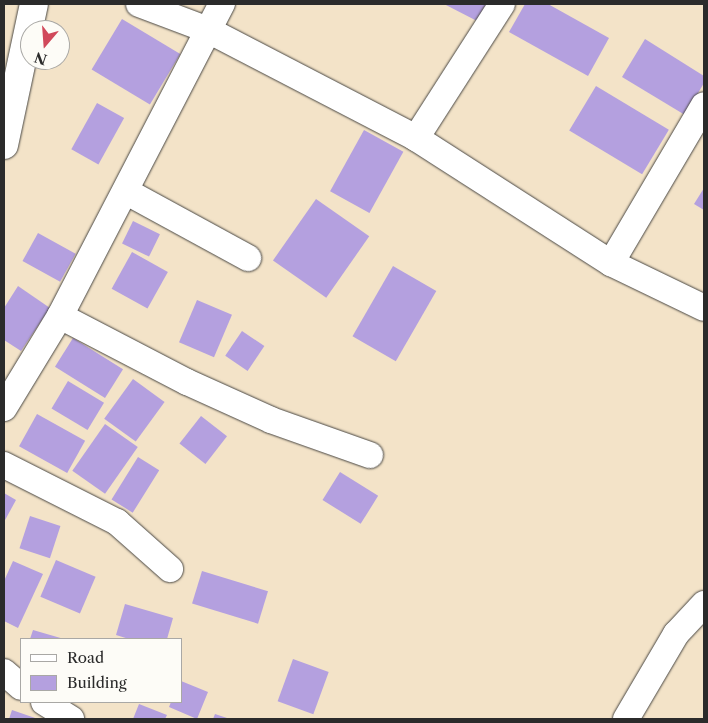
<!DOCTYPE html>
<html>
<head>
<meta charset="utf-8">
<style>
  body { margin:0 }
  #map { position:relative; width:708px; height:723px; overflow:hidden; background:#f3e3c8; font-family:"Libre Caslon Text",serif }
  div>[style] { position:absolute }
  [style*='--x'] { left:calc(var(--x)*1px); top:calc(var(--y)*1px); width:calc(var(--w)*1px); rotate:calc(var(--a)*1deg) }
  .building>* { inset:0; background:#b4a0df; transform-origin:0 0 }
  .roads { filter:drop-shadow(0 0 1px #494743) drop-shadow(0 0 1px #494743) }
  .minor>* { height:26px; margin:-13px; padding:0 13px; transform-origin:13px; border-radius:13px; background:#fff }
  .tertiary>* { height:28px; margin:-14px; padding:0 14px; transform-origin:14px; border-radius:14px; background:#fff }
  span { translate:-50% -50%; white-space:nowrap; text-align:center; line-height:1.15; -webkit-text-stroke:4px #fdfcf7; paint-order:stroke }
  .frame { position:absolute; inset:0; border:5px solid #2b2b2b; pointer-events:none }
  .legend { position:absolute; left:20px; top:638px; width:162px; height:65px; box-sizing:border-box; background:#fdfcf7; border:1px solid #a9a8a5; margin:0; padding:6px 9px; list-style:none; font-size:15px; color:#2b2b2b }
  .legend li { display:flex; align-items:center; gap:10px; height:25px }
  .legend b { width:25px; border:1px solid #a9a8a5 }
  .north { position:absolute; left:20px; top:20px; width:50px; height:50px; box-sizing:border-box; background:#fdfcf7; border:1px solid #a9a8a5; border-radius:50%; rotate:198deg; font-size:14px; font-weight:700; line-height:20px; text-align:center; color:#2b2b2b }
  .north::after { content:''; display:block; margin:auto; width:18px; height:22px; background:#d1495b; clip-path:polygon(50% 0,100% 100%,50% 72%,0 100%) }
</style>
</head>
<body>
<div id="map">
  <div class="building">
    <i style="clip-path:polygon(444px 4px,486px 4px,477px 21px)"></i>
    <i style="clip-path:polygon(525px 4px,548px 4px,609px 38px,588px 76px,509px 32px)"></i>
    <i style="left:122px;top:19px;width:68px;height:59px;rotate:31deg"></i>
    <i style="clip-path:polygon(645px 39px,704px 76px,704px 83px,685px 115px,622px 77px)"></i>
    <i style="left:596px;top:86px;width:85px;height:52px;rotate:31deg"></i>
    <i style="left:97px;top:103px;width:31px;height:53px;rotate:29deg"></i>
    <i style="left:364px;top:130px;width:45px;height:70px;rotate:29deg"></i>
    <i style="clip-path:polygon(704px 188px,704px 210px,694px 204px)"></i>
    <i style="left:316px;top:199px;width:65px;height:75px;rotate:35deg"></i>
    <i style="left:133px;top:221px;width:30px;height:25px;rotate:26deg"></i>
    <i style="left:38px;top:233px;width:43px;height:32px;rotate:29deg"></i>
    <i style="left:132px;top:252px;width:41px;height:42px;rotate:29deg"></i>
    <i style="left:393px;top:266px;width:50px;height:81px;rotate:30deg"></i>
    <i style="clip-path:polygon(18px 286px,50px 308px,21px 351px,4px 340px,4px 308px)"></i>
    <i style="left:197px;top:300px;width:38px;height:46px;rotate:23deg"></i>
    <i style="left:242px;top:331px;width:27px;height:30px;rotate:34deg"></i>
    <i style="left:73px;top:338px;width:59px;height:34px;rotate:32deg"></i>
    <i style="left:133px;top:379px;width:39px;height:49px;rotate:36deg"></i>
    <i style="left:68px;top:381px;width:42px;height:32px;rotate:31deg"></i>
    <i style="left:37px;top:414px;width:55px;height:37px;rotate:29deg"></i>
    <i style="left:201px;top:416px;width:33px;height:35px;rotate:38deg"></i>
    <i style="left:105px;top:424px;width:40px;height:57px;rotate:35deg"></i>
    <i style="left:138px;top:457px;width:25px;height:50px;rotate:32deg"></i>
    <i style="left:340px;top:472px;width:45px;height:33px;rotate:32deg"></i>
    <i style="clip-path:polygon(4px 493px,16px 500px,4px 522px)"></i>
    <i style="left:30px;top:516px;width:32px;height:34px;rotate:18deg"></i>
    <i style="left:56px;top:560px;width:43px;height:40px;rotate:23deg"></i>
    <i style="clip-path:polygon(13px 561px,43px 574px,18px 628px,4px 621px,4px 581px)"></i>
    <i style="left:202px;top:571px;width:69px;height:34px;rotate:17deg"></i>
    <i style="clip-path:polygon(125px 604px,173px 618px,167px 639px,129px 639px,116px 635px)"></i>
    <i style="clip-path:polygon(33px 630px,64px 639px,30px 639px)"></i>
    <i style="left:293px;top:659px;width:38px;height:45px;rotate:20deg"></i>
    <i style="clip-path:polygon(181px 681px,208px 692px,197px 719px,169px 707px,171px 702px,181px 702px)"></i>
    <i style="clip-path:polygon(139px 704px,167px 715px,165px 719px,133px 719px)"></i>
    <i style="clip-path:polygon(12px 710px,38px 719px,9px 719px)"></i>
    <i style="clip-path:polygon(215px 714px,230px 719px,213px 719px)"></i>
  </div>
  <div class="roads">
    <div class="minor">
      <i style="--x:139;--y:4;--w:74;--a:20.6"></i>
      <i style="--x:208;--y:30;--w:234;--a:27.4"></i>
      <i style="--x:416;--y:138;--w:232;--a:32.7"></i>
      <i style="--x:611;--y:263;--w:103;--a:25.8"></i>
      <i style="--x:416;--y:138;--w:159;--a:-57.3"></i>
      <i style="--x:127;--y:192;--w:138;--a:28.6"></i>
      <i style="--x:611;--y:263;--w:183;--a:-59.5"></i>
      <i style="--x:60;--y:316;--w:143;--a:27.5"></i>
      <i style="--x:187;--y:382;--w:92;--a:24.3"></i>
      <i style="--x:271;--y:420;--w:105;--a:19.5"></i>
      <i style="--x:4;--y:408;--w:108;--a:-58.7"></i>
      <i style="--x:60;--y:316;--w:352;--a:-62.6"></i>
      <i style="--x:4;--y:465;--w:127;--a:26.8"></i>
      <i style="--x:117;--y:522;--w:71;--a:41.6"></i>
      <i style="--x:4;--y:672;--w:23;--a:41"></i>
      <i style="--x:44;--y:702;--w:32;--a:32"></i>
      <i style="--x:626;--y:719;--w:99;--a:-59.5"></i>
      <i style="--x:676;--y:634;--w:41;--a:-47"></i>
    </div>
    <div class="tertiary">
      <i style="--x:4;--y:145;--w:144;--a:-78"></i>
    </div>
  </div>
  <div class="frame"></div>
  <ul class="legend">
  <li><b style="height:6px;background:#fff"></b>Road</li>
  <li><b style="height:14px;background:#b4a0df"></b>Building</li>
  </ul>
  <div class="north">N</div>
</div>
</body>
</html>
